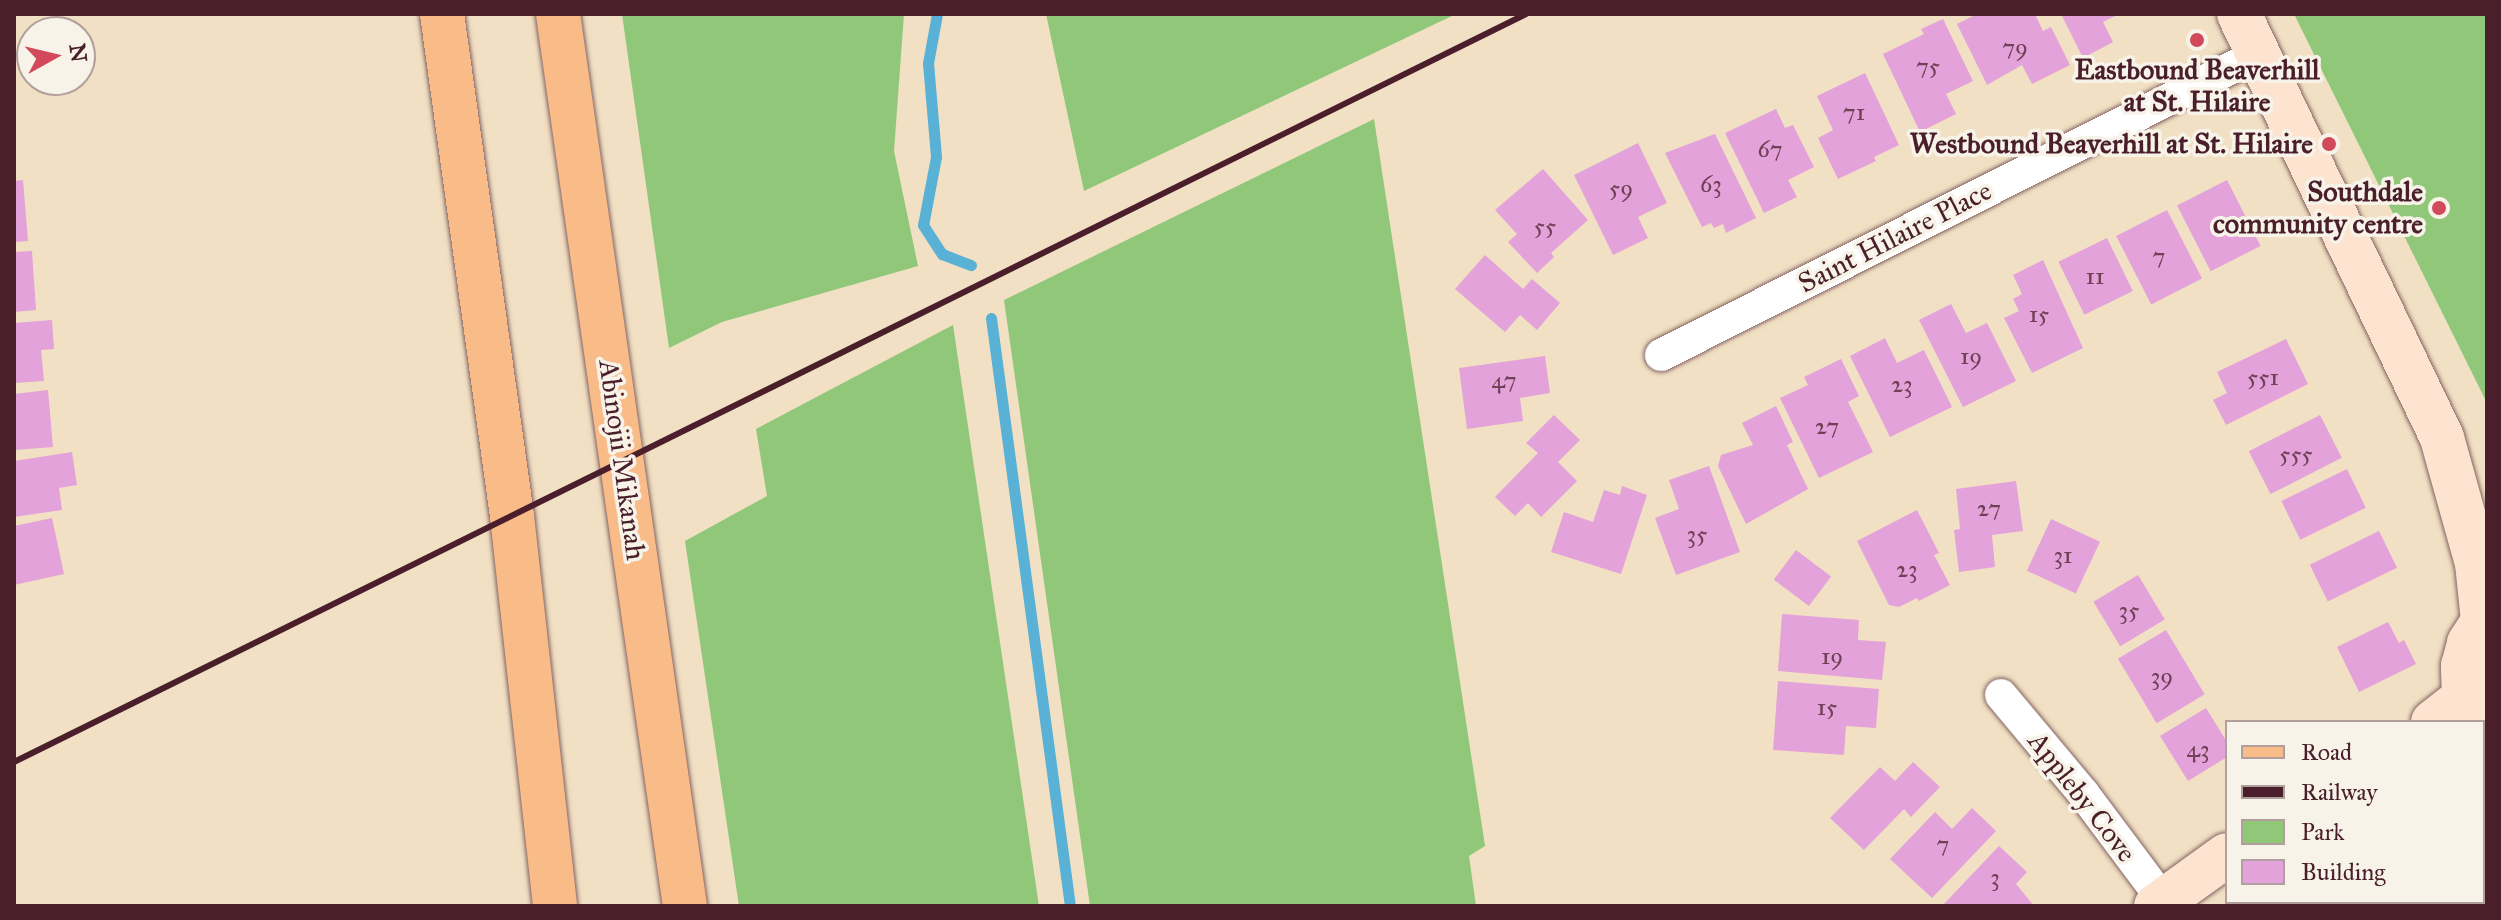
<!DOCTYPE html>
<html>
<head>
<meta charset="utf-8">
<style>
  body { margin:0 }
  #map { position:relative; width:2501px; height:920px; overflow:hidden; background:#f1e0c4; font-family:"IM FELL Great Primer",serif }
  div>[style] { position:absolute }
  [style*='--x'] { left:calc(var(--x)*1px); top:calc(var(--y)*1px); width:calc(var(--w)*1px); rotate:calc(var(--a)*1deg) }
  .green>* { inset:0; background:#90c779 }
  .stream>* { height:11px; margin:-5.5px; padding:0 5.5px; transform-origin:5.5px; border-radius:5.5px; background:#59b1d6 }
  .building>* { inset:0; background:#e3a2d9; transform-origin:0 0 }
  .roads { filter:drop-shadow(0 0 2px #846361) drop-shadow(0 0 2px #846361) }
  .street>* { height:32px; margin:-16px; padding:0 16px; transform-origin:16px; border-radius:16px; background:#fff }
  .secondary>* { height:44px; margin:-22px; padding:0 22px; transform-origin:22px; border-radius:22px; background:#fde4d0 }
  .primary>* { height:44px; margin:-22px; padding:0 22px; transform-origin:22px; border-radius:22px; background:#f9bc89 }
  .rail>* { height:6px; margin:-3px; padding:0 3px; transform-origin:3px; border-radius:3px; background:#4a1f2b }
  .dots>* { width:22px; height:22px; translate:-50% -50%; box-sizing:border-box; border:4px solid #f7f3e8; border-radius:50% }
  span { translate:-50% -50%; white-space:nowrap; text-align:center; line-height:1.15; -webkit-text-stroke:7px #f7f3e8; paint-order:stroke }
  .number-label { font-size:24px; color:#704056 }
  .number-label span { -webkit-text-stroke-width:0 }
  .poi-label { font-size:28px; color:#4a1f2b; font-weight:700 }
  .right { translate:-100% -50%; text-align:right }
  .street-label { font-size:28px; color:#4a1f2b }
  .frame { position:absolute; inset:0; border:16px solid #4a1f2b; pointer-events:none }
  .legend { position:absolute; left:2225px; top:720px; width:260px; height:184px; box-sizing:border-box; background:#f7f3e8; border:2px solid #b29e9c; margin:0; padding:10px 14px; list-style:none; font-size:24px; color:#4a1f2b }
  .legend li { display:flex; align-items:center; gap:16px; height:40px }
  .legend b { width:40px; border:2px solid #b29e9c }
  .north { position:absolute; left:16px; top:16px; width:80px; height:80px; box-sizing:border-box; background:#f7f3e8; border:2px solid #b29e9c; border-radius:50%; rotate:82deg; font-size:22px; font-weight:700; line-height:32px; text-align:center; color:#4a1f2b }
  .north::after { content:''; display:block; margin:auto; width:28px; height:36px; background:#d1495b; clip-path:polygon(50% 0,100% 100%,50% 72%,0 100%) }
</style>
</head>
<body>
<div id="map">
  <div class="green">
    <i style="clip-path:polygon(622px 14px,904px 14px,894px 151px,918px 266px,722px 322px,669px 348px)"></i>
    <i style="clip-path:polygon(1046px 14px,1456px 14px,1084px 191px)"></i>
    <i style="clip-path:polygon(2294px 14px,2487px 14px,2487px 403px)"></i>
    <i style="clip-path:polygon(1374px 119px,1485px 846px,1469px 856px,1476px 906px,1090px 906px,1004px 300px)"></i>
    <i style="clip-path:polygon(953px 325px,1039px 906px,739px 906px,685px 541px,767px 496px,756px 429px)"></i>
  </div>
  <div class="stream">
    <i style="--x:937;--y:14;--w:50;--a:100.4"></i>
    <i style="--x:928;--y:63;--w:94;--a:85.1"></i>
    <i style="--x:936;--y:157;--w:69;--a:100.8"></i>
    <i style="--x:923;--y:225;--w:35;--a:57"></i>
    <i style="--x:942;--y:254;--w:31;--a:21"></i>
    <i style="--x:991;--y:318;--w:593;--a:82.35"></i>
  </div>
  <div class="building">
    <i style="clip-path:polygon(1977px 14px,2035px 14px,2043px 31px,2051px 27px,2070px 65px,2032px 84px,2022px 65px,1987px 85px,1957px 24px)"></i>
    <i style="clip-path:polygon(2061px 14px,2119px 14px,2103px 22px,2113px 42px,2083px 58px)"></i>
    <i style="clip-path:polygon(1943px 19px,1973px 81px,1946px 94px,1956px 114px,1920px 132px,1883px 54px,1924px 34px,1921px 29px)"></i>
    <i style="clip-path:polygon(1865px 73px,1899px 145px,1874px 157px,1876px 161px,1838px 179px,1818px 138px,1833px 130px,1817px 96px)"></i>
    <i style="clip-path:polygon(1776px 109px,1785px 128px,1793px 125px,1814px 167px,1788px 180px,1797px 197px,1764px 213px,1725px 133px)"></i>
    <i style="clip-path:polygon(1715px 134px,1756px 218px,1726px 233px,1723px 224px,1714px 228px,1711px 223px,1702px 227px,1665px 153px)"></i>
    <i style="clip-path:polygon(1638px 143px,1667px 203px,1638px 217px,1648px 238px,1613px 255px,1574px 175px)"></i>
    <i style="clip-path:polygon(1543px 169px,1588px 220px,1551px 253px,1554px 257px,1537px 273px,1508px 242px,1517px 234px,1495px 210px)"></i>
    <i style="clip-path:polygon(23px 180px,28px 241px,14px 242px,14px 181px)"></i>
    <i style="left:2227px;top:180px;width:74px;height:56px;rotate:63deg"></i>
    <i style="left:2167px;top:210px;width:77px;height:57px;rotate:63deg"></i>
    <i style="left:2107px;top:238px;width:59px;height:54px;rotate:64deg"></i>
    <i style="clip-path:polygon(32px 251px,36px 310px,14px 312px,14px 252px)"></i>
    <i style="clip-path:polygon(1485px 255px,1523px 289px,1532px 279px,1560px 303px,1537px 330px,1520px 315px,1505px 332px,1455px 289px)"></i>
    <i style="clip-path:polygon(2043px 260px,2083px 348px,2032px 373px,2004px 318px,2019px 311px,2013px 299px,2022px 294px,2013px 275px)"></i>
    <i style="clip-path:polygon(1951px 304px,1966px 333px,1987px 323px,2016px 381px,1963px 407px,1919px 320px)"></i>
    <i style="clip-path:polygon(52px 320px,54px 349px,41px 350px,44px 381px,14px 383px,14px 323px)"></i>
    <i style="clip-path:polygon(1885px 338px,1897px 363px,1924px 350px,1952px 407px,1890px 437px,1850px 356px)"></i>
    <i style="clip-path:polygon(2286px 339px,2308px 384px,2226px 425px,2213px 400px,2227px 393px,2217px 372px)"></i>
    <i style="clip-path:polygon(1545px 356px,1550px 393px,1520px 398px,1523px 421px,1467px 429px,1459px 368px)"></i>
    <i style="clip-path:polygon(1841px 359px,1859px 396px,1848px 402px,1873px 452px,1819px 478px,1780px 398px,1808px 385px,1804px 377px)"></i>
    <i style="clip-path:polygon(48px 390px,53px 447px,14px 450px,14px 394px)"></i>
    <i style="clip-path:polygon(1776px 406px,1793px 442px,1787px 445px,1808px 489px,1746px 524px,1718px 466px,1721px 455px,1753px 445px,1742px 423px)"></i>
    <i style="clip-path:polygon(1554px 415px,1580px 440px,1558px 462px,1577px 481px,1541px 517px,1528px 503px,1515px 516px,1495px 497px,1538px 453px,1526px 443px)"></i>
    <i style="left:2320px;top:415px;width:48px;height:80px;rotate:63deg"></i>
    <i style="clip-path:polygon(72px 452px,77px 485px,59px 488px,62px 510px,14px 517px,14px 461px)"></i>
    <i style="clip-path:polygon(1709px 466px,1740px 552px,1676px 575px,1655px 518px,1679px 509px,1669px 480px)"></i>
    <i style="left:2347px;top:469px;width:43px;height:73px;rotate:64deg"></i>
    <i style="clip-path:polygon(2016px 481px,2023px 531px,1992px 535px,1995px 567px,1959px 572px,1954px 530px,1960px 529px,1956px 489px)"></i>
    <i style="clip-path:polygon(1622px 486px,1647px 495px,1621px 574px,1551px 552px,1564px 512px,1593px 522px,1604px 490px,1620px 495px)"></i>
    <i style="clip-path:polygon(1917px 510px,1939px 553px,1934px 555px,1950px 585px,1919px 601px,1917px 598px,1899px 607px,1889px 605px,1857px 541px)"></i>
    <i style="clip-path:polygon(52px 518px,64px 574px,14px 585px,14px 526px)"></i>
    <i style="left:2051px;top:519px;width:54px;height:57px;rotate:25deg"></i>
    <i style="left:2379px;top:531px;width:41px;height:77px;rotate:64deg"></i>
    <i style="left:1796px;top:550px;width:44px;height:37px;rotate:37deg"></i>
    <i style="left:2138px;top:575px;width:52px;height:52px;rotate:59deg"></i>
    <i style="clip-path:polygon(1782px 614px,1859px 620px,1858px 640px,1886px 642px,1882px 680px,1778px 671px)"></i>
    <i style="clip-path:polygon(2388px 622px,2399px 643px,2404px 640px,2416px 664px,2359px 692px,2337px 647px)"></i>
    <i style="left:2166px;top:630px;width:75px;height:56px;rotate:59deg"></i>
    <i style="clip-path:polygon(1778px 681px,1879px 689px,1876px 728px,1846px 726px,1844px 755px,1773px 750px)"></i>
    <i style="clip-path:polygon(2206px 708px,2227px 742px,2227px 757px,2188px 781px,2160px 736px)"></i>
    <i style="clip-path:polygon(1913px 762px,1940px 787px,1911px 817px,1904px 809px,1864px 850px,1830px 818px,1880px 767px,1895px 781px)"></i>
    <i style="clip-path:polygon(1972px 808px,1996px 831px,1932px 898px,1890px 859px,1935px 812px,1952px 829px)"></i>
    <i style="left:2487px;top:815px;width:45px;height:4px;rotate:90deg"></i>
    <i style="clip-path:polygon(1999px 846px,2027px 872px,2016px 884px,2034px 906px,1942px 906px)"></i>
  </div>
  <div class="roads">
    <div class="street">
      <i style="--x:1661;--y:355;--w:667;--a:-26.72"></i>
      <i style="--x:2001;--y:695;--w:128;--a:50.1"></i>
      <i style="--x:2083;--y:793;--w:134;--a:53.2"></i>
    </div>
    <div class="secondary">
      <i style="--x:2239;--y:14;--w:470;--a:64.4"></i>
      <i style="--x:2442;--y:438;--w:130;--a:74.4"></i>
      <i style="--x:2477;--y:563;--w:58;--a:84.1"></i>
      <i style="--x:2433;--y:722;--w:39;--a:-38"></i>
      <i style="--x:2474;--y:722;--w:26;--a:-113"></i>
      <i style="--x:2464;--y:698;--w:32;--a:-92"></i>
      <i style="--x:2463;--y:666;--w:24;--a:-75"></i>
      <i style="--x:2469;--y:643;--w:33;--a:-57"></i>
      <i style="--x:2483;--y:757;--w:4;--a:-27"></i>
      <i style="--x:2156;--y:906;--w:87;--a:-35.7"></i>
    </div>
    <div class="primary">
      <i style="--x:442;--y:14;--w:507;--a:82.06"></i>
      <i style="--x:512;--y:516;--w:392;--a:83.7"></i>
      <i style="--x:558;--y:14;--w:901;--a:81.9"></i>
    </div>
  </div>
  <div class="rail">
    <i style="--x:14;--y:762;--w:1687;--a:-26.32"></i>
  </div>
  <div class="dots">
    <i style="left:2197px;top:40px;background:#d1495b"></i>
    <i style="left:2329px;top:144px;background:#d1495b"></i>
    <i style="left:2439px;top:208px;background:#d1495b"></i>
  </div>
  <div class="number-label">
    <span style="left:2015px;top:48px">79</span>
    <span style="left:1928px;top:67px">75</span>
    <span style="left:1854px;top:113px">71</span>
    <span style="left:1770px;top:150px">67</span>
    <span style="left:1711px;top:185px">63</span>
    <span style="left:1621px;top:189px">59</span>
    <span style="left:1545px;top:227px">55</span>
    <span style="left:2159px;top:257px">7</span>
    <span style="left:2095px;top:277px">11</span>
    <span style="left:2039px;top:315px">15</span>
    <span style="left:1971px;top:357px">19</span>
    <span style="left:2263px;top:378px">551</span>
    <span style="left:1504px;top:381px">47</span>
    <span style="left:1902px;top:385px">23</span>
    <span style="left:1827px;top:427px">27</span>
    <span style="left:2296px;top:455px">555</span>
    <span style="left:1989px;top:509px">27</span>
    <span style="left:1697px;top:535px">35</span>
    <span style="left:2063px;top:556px">31</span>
    <span style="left:1907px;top:570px">23</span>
    <span style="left:2129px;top:611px">35</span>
    <span style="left:1832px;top:657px">19</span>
    <span style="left:2162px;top:677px">39</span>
    <span style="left:1827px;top:708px">15</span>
    <span style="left:2198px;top:750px">43</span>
    <span style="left:1943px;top:845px">7</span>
    <span style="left:1995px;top:878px">3</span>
  </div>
  <div class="poi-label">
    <span style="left:2197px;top:86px">Eastbound Beaverhill<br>at St. Hilaire</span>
    <span class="right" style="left:2313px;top:144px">Westbound Beaverhill at St. Hilaire</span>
    <span class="right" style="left:2423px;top:208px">Southdale<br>community centre</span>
  </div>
  <div class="street-label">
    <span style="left:1895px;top:237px;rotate:-27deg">Saint Hilaire Place</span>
    <span style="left:622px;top:460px;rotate:82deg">Abinojii Mikanah</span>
    <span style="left:2082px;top:797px;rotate:52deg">Appleby Cove</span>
  </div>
  <div class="frame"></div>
  <ul class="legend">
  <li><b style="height:10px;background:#f9bc89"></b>Road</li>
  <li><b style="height:10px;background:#4a1f2b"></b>Railway</li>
  <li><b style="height:22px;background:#90c779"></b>Park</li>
  <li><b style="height:22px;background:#e3a2d9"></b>Building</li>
  </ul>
  <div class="north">N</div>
</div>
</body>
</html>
